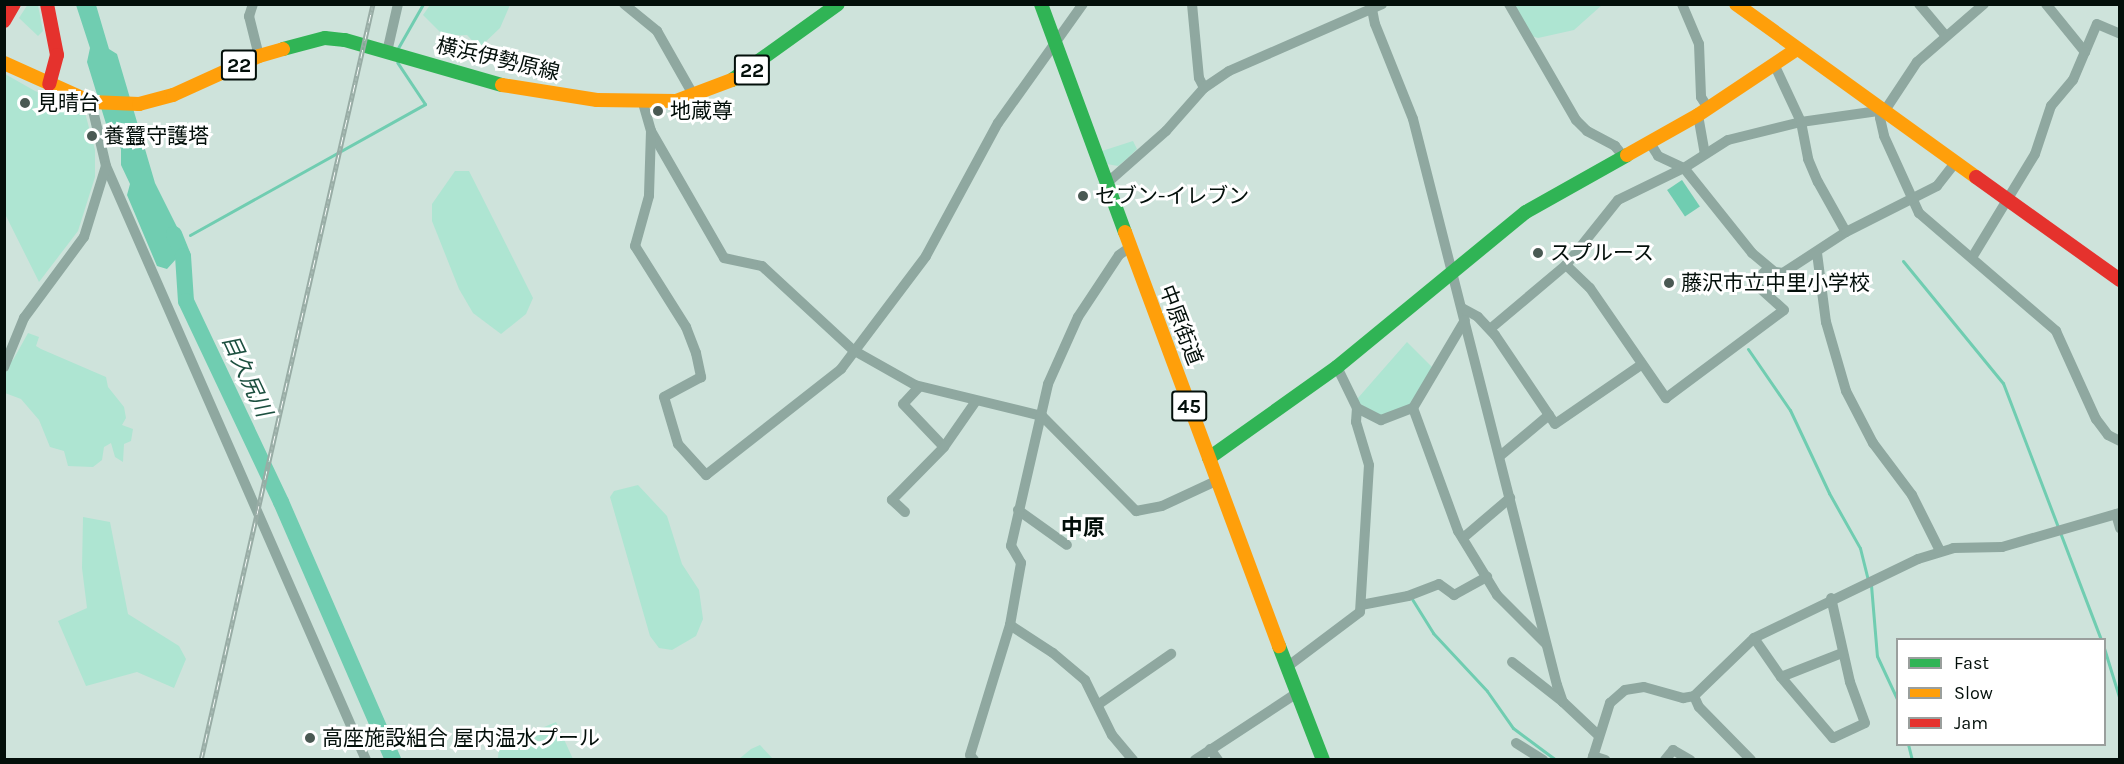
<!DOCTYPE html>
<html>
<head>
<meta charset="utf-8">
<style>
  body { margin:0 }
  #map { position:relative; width:2124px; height:764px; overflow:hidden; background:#cee3db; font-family:Karla,"Noto Sans JP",sans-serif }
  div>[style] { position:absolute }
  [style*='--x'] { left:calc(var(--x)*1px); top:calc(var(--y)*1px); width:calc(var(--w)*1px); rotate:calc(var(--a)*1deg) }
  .green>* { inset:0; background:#aee5d2 }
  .water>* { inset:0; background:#70cdb1; transform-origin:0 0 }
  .stream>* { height:3px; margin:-1.5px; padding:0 1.5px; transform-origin:1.5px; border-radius:1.5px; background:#70cdb1 }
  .river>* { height:16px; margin:-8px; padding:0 8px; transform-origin:8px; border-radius:8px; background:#70cdb1 }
  .street>* { height:10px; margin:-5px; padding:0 5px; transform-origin:5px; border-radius:5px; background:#8fa8a0 }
  .fast>* { height:14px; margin:-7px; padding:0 7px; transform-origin:7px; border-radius:7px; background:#30b455 }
  .slow>* { height:14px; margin:-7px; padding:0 7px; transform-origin:7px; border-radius:7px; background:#ff9f0a }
  .jam>* { height:14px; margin:-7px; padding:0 7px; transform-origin:7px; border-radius:7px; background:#e5322d }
  .rail>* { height:5px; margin-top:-2.5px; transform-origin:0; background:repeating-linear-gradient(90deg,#fff 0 9px,#98aca5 0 18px); box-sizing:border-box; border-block:2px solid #98aca5 }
  .dots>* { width:16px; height:16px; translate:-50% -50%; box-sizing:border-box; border:3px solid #fff; border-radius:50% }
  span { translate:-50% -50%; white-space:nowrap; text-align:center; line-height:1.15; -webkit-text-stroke:6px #fff; paint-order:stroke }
  .shield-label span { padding:2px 4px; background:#fff; border:2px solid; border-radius:4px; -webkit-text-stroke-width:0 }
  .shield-label { font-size:20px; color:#030f0a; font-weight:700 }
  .street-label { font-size:21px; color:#030f0a }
  .poi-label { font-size:21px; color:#030f0a }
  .left { translate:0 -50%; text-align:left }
  .water-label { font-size:22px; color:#1d5040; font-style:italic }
  .neighbourhood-label { font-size:22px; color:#030f0a; font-weight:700 }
  .frame { position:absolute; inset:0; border:6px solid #030f0a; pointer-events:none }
  .legend { position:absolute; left:1896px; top:638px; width:210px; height:108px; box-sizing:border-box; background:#fff; border:2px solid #9a9f9d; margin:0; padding:8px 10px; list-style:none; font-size:18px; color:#030f0a }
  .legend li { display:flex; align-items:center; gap:12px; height:30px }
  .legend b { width:30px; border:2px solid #9a9f9d }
</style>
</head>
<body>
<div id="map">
  <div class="green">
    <i style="clip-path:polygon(28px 4px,38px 5px,43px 31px,38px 36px,19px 18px)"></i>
    <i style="clip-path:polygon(430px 5px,430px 4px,510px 5px,500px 28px,479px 48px,467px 35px,444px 36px,423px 15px)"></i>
    <i style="clip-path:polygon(1510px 5px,1602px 5px,1574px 30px,1538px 38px,1525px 34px)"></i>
    <i style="clip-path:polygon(5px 74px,35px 91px,84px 109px,95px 150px,95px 177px,78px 231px,39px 282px,5px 214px)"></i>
    <i style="clip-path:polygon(1133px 141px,1137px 149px,1129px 157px,1118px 166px,1107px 164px,1102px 151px)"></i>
    <i style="clip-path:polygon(455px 171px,469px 171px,533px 298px,526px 314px,501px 334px,473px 313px,459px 289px,432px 221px,432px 204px)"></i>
    <i style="clip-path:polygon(28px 333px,39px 337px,36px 346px,41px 349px,106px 377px,108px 387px,124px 407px,126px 418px,122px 425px,133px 429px,131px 441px,124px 444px,123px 462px,115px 457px,111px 443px,104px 447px,102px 460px,93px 467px,68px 466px,64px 451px,50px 447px,39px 420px,21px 399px,5px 393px,4px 364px,13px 360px)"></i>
    <i style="clip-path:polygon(1407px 342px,1434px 369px,1411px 404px,1381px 417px,1357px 402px,1358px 398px)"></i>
    <i style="clip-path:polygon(638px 485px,667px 516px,682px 564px,699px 590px,703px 619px,696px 636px,672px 650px,659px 648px,650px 636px,610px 497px,614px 491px)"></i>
    <i style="clip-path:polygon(83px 517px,110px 522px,128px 614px,179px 646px,186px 659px,174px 688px,137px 672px,86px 686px,58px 621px,87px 608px,82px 568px)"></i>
    <i style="clip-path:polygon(556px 722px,573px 759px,498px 759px,499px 746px)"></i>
    <i style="clip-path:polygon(760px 745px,773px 759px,739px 759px,751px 749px)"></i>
  </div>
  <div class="water">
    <i style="clip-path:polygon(76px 5px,96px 5px,109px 49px,117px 54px,155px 183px,187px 247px,167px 269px,157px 266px,127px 195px,130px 184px,121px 165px,121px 149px,107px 127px,87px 62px,90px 48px)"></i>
    <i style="left:1682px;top:180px;width:32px;height:18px;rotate:56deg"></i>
  </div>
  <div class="stream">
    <i style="--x:398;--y:48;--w:51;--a:-60.4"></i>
    <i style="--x:190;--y:235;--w:269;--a:-29.1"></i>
    <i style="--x:425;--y:104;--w:50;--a:-123.7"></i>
    <i style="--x:1903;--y:261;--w:158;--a:50.7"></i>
    <i style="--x:2003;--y:383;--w:275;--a:69.1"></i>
    <i style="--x:1748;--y:349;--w:74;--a:55.5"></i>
    <i style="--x:1790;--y:410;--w:92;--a:64.8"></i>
    <i style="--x:1829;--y:493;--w:63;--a:60.6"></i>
    <i style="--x:1860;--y:548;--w:32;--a:76"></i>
    <i style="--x:1871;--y:585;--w:71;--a:85.2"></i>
    <i style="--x:1877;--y:656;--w:50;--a:65"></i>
    <i style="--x:1412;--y:599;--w:40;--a:58"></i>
    <i style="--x:1433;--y:633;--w:79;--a:47"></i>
    <i style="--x:1487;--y:691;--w:45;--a:54.9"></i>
    <i style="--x:1513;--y:728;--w:54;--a:36.7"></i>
    <i style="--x:2104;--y:648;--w:54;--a:72.9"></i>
    <i style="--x:1908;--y:744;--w:16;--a:76"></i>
  </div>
  <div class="river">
    <i style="--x:174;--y:234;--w:24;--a:68"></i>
    <i style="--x:183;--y:256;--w:45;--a:86.2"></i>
    <i style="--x:186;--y:301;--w:222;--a:64.7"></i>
    <i style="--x:281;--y:502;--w:281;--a:66.5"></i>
  </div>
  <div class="street">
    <i style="--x:253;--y:4;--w:13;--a:108"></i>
    <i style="--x:249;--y:16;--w:41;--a:76"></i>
    <i style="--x:624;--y:4;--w:43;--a:39.3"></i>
    <i style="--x:657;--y:31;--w:75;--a:60.4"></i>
    <i style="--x:1192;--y:4;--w:74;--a:84.6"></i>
    <i style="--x:1199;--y:78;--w:11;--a:63"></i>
    <i style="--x:1371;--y:4;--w:20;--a:79"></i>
    <i style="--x:1375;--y:24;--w:102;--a:68.2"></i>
    <i style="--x:1413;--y:119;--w:584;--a:75.73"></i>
    <i style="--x:1557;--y:685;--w:18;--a:71"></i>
    <i style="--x:1563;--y:702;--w:48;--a:43.3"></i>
    <i style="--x:1509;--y:4;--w:134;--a:60"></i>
    <i style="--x:1576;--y:120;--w:16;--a:45"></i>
    <i style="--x:1587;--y:131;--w:32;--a:28"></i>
    <i style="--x:1615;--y:146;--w:14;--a:51"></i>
    <i style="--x:1682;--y:4;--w:43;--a:67"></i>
    <i style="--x:1699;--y:44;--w:53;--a:87.8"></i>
    <i style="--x:1701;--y:97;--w:13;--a:58"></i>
    <i style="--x:1919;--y:4;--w:40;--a:50"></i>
    <i style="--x:1984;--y:4;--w:89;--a:139.1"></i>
    <i style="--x:1917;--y:62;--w:67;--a:123.5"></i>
    <i style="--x:1880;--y:118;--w:18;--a:77"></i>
    <i style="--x:1884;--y:136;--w:85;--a:65.6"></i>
    <i style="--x:1919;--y:213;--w:181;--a:40.7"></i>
    <i style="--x:2056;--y:331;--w:97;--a:65.6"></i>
    <i style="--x:2096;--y:419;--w:20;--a:53"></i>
    <i style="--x:2108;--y:435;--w:13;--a:27"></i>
    <i style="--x:2046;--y:4;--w:62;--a:50.9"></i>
    <i style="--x:2085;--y:52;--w:30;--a:-67"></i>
    <i style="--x:2097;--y:24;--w:25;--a:23"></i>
    <i style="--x:387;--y:52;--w:49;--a:-77.1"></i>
    <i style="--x:1774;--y:64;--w:64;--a:65"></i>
    <i style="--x:1801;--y:122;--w:38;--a:79"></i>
    <i style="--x:1808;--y:159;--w:25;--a:67"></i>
    <i style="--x:1818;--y:182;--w:57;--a:60.8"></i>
    <i style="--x:91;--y:102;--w:66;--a:76.8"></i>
    <i style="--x:106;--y:166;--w:648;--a:66.36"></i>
    <i style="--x:643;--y:103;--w:29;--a:74"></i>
    <i style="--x:651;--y:131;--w:146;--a:60.1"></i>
    <i style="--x:724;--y:258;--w:39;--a:12"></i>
    <i style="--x:762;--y:266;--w:124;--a:42.7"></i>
    <i style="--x:853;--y:350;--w:71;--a:29.4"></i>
    <i style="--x:915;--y:385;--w:131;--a:13.7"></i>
    <i style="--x:1042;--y:416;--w:134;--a:45.3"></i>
    <i style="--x:1136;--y:511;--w:26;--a:-11"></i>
    <i style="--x:1162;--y:506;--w:60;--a:-24.8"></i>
    <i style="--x:1698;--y:115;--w:39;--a:80"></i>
    <i style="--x:651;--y:131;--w:65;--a:91.8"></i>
    <i style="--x:649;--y:196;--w:52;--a:105.6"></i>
    <i style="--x:635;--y:246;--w:96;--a:57.8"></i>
    <i style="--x:686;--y:327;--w:28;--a:69"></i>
    <i style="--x:696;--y:353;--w:25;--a:78"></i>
    <i style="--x:701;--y:377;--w:42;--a:151.6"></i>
    <i style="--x:664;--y:397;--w:49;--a:73.4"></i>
    <i style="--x:678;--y:444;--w:42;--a:47.9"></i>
    <i style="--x:706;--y:475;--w:172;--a:-38.1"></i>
    <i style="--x:841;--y:369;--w:141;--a:-53"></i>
    <i style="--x:926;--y:256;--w:151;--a:-61.6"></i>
    <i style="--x:998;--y:123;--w:146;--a:-54.5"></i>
    <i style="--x:1650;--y:143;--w:15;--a:58"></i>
    <i style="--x:1658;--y:156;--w:29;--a:25"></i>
    <i style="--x:1684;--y:168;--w:109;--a:51.3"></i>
    <i style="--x:1752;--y:253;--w:30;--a:40"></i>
    <i style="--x:1775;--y:272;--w:8;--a:7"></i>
    <i style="--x:1783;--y:273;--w:75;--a:-33.1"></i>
    <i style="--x:1846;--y:232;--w:102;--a:-26.8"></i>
    <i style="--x:1937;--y:186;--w:29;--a:-52"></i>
    <i style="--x:1107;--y:183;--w:79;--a:-41.4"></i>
    <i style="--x:1166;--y:131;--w:57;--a:-48.5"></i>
    <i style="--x:1204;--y:88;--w:30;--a:-34"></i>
    <i style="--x:1229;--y:71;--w:167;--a:-23.6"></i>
    <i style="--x:1817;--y:253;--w:70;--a:82.6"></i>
    <i style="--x:1826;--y:322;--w:72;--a:73.8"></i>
    <i style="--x:1846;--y:391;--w:59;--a:62.6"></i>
    <i style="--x:1873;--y:443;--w:65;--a:53.1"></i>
    <i style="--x:1912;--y:495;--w:63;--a:63.4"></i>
    <i style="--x:1973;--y:256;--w:119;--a:-58.7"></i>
    <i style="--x:2035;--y:154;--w:51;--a:-71.6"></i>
    <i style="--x:2051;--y:106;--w:34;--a:-50"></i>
    <i style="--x:2073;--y:80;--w:30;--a:-67"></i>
    <i style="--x:1566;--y:265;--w:33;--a:44"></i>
    <i style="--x:1590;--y:288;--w:134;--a:55.4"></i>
    <i style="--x:1666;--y:398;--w:147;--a:-36.7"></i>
    <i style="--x:1784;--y:310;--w:42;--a:-137.9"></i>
    <i style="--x:1753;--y:282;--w:21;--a:-41"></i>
    <i style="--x:1462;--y:308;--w:18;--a:29"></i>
    <i style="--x:1478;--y:317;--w:25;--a:47"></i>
    <i style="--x:1495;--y:335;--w:107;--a:56"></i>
    <i style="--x:1555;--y:424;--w:104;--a:-34.5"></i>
    <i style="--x:1490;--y:329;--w:99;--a:-40.1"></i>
    <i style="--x:1566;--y:265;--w:83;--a:-51.3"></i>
    <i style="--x:1618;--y:200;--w:73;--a:-25.9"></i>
    <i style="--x:1684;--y:168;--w:52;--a:-32.5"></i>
    <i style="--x:1728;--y:140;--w:75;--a:-13.9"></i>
    <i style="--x:1801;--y:122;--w:85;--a:-8.1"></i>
    <i style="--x:4;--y:367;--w:53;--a:-67.8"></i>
    <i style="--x:24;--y:318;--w:101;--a:-53.5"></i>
    <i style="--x:84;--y:237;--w:74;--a:-72.8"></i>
    <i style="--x:919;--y:387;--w:23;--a:133"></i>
    <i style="--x:903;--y:404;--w:59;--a:46.4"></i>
    <i style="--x:1357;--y:408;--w:27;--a:27"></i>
    <i style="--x:1381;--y:420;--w:34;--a:-21"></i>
    <i style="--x:1413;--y:408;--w:102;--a:-59.4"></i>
    <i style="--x:1413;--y:408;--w:131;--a:69.9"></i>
    <i style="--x:1458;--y:531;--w:75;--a:58.6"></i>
    <i style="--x:1497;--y:595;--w:69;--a:45"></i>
    <i style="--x:1500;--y:456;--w:64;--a:-39.9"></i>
    <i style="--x:1018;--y:510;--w:60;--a:35.5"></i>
    <i style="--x:905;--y:512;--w:18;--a:-137"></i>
    <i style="--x:892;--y:500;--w:74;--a:-45.5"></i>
    <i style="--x:944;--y:447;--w:56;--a:-55.2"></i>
    <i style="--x:2116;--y:514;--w:15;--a:74"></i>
    <i style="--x:1463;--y:538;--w:62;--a:-40.4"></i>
    <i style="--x:1361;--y:605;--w:48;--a:-10.8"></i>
    <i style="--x:1408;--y:596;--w:33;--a:-21"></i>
    <i style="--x:1439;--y:584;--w:19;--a:36"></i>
    <i style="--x:1454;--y:595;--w:38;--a:-29"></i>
    <i style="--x:1010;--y:625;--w:51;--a:33.1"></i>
    <i style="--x:1053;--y:653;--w:42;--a:40.2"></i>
    <i style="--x:1085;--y:680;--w:61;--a:63.9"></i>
    <i style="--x:1112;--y:735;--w:33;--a:50"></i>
    <i style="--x:1754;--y:638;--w:47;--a:55.3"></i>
    <i style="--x:1781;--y:677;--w:80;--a:49.6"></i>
    <i style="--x:1833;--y:738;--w:35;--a:-25"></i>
    <i style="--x:1865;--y:723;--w:44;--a:-110.1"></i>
    <i style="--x:1850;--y:682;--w:86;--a:-102.7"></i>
    <i style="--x:1512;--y:662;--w:65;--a:38.1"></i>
    <i style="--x:1287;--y:667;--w:91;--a:-37"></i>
    <i style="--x:1360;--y:612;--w:147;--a:-86.5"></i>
    <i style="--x:1369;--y:465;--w:45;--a:-106.8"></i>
    <i style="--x:1356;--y:422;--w:14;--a:-86"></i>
    <i style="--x:1357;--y:408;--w:46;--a:-116"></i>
    <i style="--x:1781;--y:677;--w:66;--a:-21.5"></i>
    <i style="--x:1694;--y:696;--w:12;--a:66"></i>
    <i style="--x:1699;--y:707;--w:74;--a:45.5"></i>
    <i style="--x:1099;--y:704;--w:88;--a:-34.8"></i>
    <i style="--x:1516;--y:743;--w:32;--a:32"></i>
    <i style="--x:1210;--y:749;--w:14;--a:54"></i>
    <i style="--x:1593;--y:756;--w:13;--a:18"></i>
    <i style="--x:974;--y:760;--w:6;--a:-129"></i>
    <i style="--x:970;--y:755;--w:136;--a:-72.9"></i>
    <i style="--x:1010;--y:625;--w:63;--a:-79.9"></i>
    <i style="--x:1021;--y:563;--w:20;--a:-120"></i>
    <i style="--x:1011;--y:546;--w:166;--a:-77.1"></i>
    <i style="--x:1048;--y:384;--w:73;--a:-65.9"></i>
    <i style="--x:1078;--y:317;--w:74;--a:-56.5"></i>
    <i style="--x:1119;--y:255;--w:12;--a:-35"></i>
    <i style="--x:1195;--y:760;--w:122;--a:-33.3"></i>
    <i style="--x:1592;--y:760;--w:60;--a:-72.5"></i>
    <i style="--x:1610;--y:703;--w:20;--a:-41"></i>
    <i style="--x:1625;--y:690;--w:19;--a:-9"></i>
    <i style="--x:1644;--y:687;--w:41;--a:15.8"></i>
    <i style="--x:1683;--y:698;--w:11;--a:-10"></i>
    <i style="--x:1694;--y:696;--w:83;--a:-44"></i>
    <i style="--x:1754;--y:638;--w:182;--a:-25.7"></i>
    <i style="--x:1918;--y:559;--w:37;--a:-17"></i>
    <i style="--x:1953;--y:548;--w:49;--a:-1.2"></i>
    <i style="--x:2002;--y:547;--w:123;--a:-16.1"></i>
    <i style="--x:1665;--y:760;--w:13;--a:-51"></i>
    <i style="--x:1673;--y:750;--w:20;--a:30"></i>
  </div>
  <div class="fast">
    <i style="--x:1041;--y:4;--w:243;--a:69.8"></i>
    <i style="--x:283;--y:49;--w:43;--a:-14.7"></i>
    <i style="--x:325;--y:38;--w:20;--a:6"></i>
    <i style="--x:345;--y:40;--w:163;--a:16"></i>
    <i style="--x:732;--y:80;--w:130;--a:-35.6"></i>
    <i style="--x:1209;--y:458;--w:157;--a:-35.4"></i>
    <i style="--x:1337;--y:367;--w:244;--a:-39.4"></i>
    <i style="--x:1526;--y:212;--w:116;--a:-29.4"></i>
    <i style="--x:1279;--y:646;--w:122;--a:68.9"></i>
  </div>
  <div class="slow">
    <i style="--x:1736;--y:4;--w:296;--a:35.8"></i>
    <i style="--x:4;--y:63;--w:95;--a:24.1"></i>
    <i style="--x:91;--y:102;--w:48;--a:2.4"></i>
    <i style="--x:139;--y:104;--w:35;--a:-15"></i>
    <i style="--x:173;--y:95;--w:94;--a:-24.4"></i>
    <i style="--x:259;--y:56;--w:25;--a:-16"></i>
    <i style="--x:502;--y:85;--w:96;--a:9"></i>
    <i style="--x:597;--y:100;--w:79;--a:0.7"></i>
    <i style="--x:676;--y:101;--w:60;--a:-20.6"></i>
    <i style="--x:1627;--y:155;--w:81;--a:-29.4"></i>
    <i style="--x:1698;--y:115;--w:119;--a:-33.7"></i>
    <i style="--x:1125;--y:232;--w:442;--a:69.6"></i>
  </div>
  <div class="jam">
    <i style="--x:47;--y:4;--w:52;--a:78.9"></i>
    <i style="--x:57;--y:55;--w:30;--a:105"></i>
    <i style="--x:4;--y:21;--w:20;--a:-60"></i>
    <i style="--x:1976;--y:177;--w:177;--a:35.6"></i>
  </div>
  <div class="rail">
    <i style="--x:201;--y:760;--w:775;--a:-77.18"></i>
  </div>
  <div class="dots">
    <i style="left:25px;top:103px;background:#4a5953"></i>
    <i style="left:658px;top:111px;background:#4a5953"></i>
    <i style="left:92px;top:136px;background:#4a5953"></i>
    <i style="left:1083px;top:196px;background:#4a5953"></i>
    <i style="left:1538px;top:253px;background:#4a5953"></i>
    <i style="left:1669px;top:283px;background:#4a5953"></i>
    <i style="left:310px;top:738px;background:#4a5953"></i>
  </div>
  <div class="shield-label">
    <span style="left:239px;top:65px">22</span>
    <span style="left:752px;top:70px">22</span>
    <span style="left:1189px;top:406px">45</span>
  </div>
  <div class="street-label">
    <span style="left:498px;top:59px;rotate:13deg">横浜伊勢原線</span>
    <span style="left:1181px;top:325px;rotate:69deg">中原街道</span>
  </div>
  <div class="poi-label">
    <span class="left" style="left:37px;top:103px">見晴台</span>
    <span class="left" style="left:670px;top:111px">地蔵尊</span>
    <span class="left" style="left:104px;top:136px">養蠶守護塔</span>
    <span class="left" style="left:1095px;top:196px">セブン-イレブン</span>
    <span class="left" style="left:1550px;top:253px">スプルース</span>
    <span class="left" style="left:1681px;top:283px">藤沢市立中里小学校</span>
    <span class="left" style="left:322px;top:738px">高座施設組合 屋内温水プール</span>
  </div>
  <div class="water-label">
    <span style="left:246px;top:376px;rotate:65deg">目久尻川</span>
  </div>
  <div class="neighbourhood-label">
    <span style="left:1083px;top:529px">中原</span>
  </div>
  <div class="frame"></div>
  <ul class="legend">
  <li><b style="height:8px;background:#30b455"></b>Fast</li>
  <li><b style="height:8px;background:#ff9f0a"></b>Slow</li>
  <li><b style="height:8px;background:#e5322d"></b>Jam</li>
  </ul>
</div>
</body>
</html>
